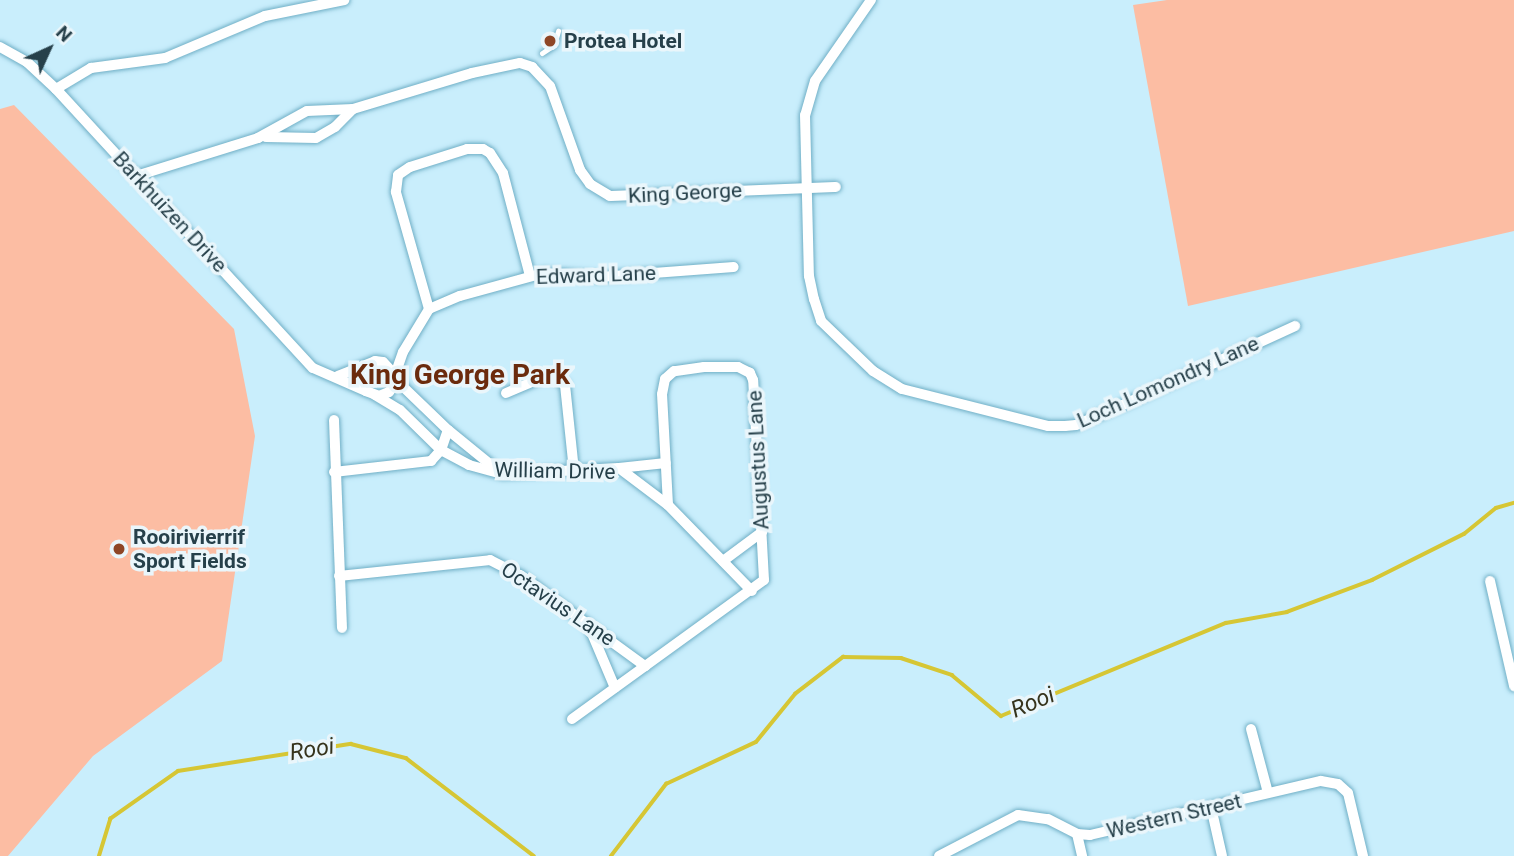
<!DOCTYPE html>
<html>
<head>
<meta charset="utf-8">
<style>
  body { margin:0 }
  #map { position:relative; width:1514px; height:856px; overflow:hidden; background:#c9eefc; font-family:Roboto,sans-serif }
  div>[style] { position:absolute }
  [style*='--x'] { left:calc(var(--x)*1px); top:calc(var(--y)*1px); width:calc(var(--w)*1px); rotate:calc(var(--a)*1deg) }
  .green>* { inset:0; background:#fcbda3 }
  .stream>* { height:3.5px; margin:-1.75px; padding:0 1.75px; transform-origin:1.75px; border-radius:1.75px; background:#d6c634 }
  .roads { filter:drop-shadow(0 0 2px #70afc6) drop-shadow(0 0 2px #70afc6) }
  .service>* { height:5px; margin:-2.5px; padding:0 2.5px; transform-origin:2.5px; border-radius:2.5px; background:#fff }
  .minor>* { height:10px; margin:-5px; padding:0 5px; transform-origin:5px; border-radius:5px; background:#fff }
  .dots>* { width:19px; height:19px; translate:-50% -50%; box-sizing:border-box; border:4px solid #eaf6fb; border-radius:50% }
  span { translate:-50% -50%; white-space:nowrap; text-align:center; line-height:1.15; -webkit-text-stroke:7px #eaf6fb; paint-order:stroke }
  .poi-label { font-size:21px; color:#26404a; font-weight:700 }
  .left { translate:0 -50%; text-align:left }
  .street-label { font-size:21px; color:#26404a }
  .water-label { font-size:23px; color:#36331c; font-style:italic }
  .district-label { font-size:28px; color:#6b2b0d; font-weight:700 }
  .north { position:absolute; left:14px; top:14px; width:70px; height:70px; -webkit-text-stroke:5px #eaf6fb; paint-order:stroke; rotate:45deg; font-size:19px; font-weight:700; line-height:28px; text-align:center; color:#26404a }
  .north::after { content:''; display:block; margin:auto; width:24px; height:32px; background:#26404a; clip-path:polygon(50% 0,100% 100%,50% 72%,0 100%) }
</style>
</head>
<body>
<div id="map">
  <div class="green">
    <i style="clip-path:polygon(1167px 0,1514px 0,1514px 231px,1188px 306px,1133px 5px)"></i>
    <i style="clip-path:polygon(14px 105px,234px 329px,255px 436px,222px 661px,93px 756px,8px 856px,0 856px,0 109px)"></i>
  </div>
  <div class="stream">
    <i style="--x:99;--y:856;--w:39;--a:-73"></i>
    <i style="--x:110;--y:819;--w:83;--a:-35.2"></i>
    <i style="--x:178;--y:771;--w:175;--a:-8.9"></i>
    <i style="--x:351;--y:744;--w:57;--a:14.3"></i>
    <i style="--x:406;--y:758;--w:161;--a:37.4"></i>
    <i style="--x:611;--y:856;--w:91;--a:-52.6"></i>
    <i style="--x:666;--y:784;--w:99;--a:-25"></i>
    <i style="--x:756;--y:742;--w:62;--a:-50.9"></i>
    <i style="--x:795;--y:694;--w:61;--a:-37.6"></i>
    <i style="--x:843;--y:657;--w:58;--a:1"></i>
    <i style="--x:901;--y:658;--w:54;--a:18.4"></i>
    <i style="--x:952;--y:675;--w:64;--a:39.9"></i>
    <i style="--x:1001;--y:716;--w:243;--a:-22.5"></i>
    <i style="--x:1226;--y:623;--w:62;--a:-10.2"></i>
    <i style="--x:1287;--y:612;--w:91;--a:-20.6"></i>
    <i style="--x:1372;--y:580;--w:103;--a:-26.6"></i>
    <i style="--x:1464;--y:534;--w:41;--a:-39.1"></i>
    <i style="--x:1496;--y:508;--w:19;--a:-16"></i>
  </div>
  <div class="roads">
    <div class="service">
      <i style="--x:542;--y:53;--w:14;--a:-34"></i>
      <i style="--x:554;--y:45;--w:15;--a:-74"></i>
    </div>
    <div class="minor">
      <i style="--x:871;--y:0;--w:98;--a:124.7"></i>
      <i style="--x:815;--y:81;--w:35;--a:106"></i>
      <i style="--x:805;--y:115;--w:161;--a:88.6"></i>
      <i style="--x:809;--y:276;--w:24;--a:78"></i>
      <i style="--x:814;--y:299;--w:23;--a:72"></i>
      <i style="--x:821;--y:321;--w:72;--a:43.9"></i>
      <i style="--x:873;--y:371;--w:34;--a:32"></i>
      <i style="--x:902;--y:389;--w:151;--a:14.2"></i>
      <i style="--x:1048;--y:426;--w:17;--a:0"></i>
      <i style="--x:1065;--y:426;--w:11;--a:-5"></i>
      <i style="--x:1076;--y:425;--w:56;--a:-23.3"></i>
      <i style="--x:1127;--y:403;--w:185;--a:-24.6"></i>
      <i style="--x:0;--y:47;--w:31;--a:29"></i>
      <i style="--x:27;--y:62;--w:40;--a:43"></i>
      <i style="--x:56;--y:89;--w:379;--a:47.4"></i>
      <i style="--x:313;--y:368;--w:58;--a:23.5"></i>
      <i style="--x:56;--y:89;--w:41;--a:-31"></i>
      <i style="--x:91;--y:68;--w:75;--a:-7.7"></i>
      <i style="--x:165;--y:58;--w:108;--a:-22.8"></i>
      <i style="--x:265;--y:16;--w:81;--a:-11.4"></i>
      <i style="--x:266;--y:137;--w:50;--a:1.1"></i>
      <i style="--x:316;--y:138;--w:22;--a:-30"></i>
      <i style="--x:335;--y:127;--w:25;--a:-45"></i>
      <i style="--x:136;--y:176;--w:128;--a:-17.3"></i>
      <i style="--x:258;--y:138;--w:56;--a:-28.9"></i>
      <i style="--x:307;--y:111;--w:46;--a:-2.5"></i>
      <i style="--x:353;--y:109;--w:124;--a:-16.8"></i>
      <i style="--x:472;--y:73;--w:49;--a:-11.8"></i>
      <i style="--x:520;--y:63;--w:13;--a:18"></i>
      <i style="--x:532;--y:67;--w:26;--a:47"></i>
      <i style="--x:550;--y:86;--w:89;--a:70.3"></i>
      <i style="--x:580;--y:170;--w:17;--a:54"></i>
      <i style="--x:590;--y:184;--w:23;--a:31"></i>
      <i style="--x:610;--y:196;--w:226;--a:-2.3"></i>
      <i style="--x:429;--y:309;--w:122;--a:-105.8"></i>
      <i style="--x:396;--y:192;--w:17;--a:-83"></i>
      <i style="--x:398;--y:175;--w:14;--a:-34"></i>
      <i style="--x:410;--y:167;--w:60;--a:-17.5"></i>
      <i style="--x:467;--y:149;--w:16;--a:0"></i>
      <i style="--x:483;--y:149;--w:8;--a:30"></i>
      <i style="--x:490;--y:153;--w:24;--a:57"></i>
      <i style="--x:503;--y:173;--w:106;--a:75.3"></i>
      <i style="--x:395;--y:375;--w:24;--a:-71"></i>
      <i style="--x:403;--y:352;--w:50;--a:-58.8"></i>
      <i style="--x:429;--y:309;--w:34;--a:-23"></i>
      <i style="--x:460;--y:296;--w:87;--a:-15.3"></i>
      <i style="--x:544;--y:273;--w:56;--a:4.1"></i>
      <i style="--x:600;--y:277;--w:134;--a:-4.3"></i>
      <i style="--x:338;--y:376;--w:40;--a:-22"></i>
      <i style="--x:375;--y:361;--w:8;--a:7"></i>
      <i style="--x:383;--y:362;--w:18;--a:47"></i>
      <i style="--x:395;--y:375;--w:11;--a:95"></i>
      <i style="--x:394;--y:386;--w:8;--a:130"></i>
      <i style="--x:389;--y:392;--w:11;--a:158"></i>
      <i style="--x:379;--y:396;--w:14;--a:-159"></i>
      <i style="--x:366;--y:391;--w:13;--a:-113"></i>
      <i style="--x:361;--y:379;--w:13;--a:-72"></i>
      <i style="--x:395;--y:379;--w:74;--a:43.9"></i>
      <i style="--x:448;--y:430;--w:62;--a:39.1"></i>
      <i style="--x:506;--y:393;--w:39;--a:-23"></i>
      <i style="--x:542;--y:378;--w:14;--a:0"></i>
      <i style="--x:556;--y:378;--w:11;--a:38"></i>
      <i style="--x:565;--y:385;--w:85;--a:84"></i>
      <i style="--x:375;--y:395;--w:29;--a:31"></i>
      <i style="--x:400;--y:410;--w:57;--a:44.3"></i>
      <i style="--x:441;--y:450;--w:32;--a:28"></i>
      <i style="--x:469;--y:465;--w:35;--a:15"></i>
      <i style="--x:503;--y:474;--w:116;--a:-3"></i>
      <i style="--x:619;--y:468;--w:61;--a:37.1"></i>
      <i style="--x:668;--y:505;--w:120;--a:45.7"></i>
      <i style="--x:334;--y:420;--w:208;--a:87.8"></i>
      <i style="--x:619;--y:468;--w:47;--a:-6.1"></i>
      <i style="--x:334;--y:472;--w:98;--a:-6.5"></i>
      <i style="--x:431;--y:461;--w:15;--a:-48"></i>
      <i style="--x:441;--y:450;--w:21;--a:-71"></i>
      <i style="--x:723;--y:561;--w:49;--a:-36.6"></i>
      <i style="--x:339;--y:576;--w:152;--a:-6"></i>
      <i style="--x:490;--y:560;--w:34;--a:27"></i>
      <i style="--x:520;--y:575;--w:155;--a:36.1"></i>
      <i style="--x:1490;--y:581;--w:108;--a:77.1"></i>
      <i style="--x:588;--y:624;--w:69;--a:67.1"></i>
      <i style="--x:572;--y:719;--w:237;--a:-35.9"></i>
      <i style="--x:764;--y:580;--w:200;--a:-93.1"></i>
      <i style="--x:753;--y:380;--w:8;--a:-113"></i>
      <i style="--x:750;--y:373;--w:13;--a:-153"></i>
      <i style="--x:738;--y:367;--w:34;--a:180"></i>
      <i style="--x:704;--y:367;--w:30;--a:172"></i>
      <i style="--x:674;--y:371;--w:12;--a:138"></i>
      <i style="--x:665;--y:379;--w:15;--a:101"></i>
      <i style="--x:662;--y:394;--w:111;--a:86.9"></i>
      <i style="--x:1251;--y:729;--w:66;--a:75.1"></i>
      <i style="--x:1211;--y:807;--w:50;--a:77.3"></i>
      <i style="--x:1077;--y:834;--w:23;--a:77"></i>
      <i style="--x:939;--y:856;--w:89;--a:-27.4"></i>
      <i style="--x:1018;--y:815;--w:30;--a:8"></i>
      <i style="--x:1048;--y:819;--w:33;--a:27"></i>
      <i style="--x:1077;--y:834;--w:13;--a:4"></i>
      <i style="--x:1090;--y:835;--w:237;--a:-13.2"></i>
      <i style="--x:1321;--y:781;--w:17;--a:10"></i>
      <i style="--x:1338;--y:784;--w:13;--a:42"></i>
      <i style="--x:1348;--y:793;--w:65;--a:76.6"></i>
    </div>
  </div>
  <div class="dots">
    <i style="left:550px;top:41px;background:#8e4626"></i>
    <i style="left:119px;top:549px;background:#8e4626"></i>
  </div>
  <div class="poi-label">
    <span class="left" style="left:564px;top:41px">Protea Hotel</span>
    <span class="left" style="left:133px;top:549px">Rooirivierrif<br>Sport Fields</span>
  </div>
  <div class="street-label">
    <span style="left:685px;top:193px;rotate:-3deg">King George</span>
    <span style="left:170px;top:212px;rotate:47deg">Barkhuizen Drive</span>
    <span style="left:596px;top:275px;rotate:-2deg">Edward Lane</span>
    <span style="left:1168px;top:382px;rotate:-24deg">Loch Lomondry Lane</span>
    <span style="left:758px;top:460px;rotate:-93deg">Augustus Lane</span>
    <span style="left:555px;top:471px;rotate:1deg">William Drive</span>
    <span style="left:558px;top:604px;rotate:34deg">Octavius Lane</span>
    <span style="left:1174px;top:816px;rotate:-13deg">Western Street</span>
  </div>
  <div class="water-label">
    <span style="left:1033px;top:703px;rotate:-23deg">Rooi</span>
    <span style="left:312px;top:750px;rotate:-9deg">Rooi</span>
  </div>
  <div class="district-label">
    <span style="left:460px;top:375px">King George Park</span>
  </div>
  <div class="north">N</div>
</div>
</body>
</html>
